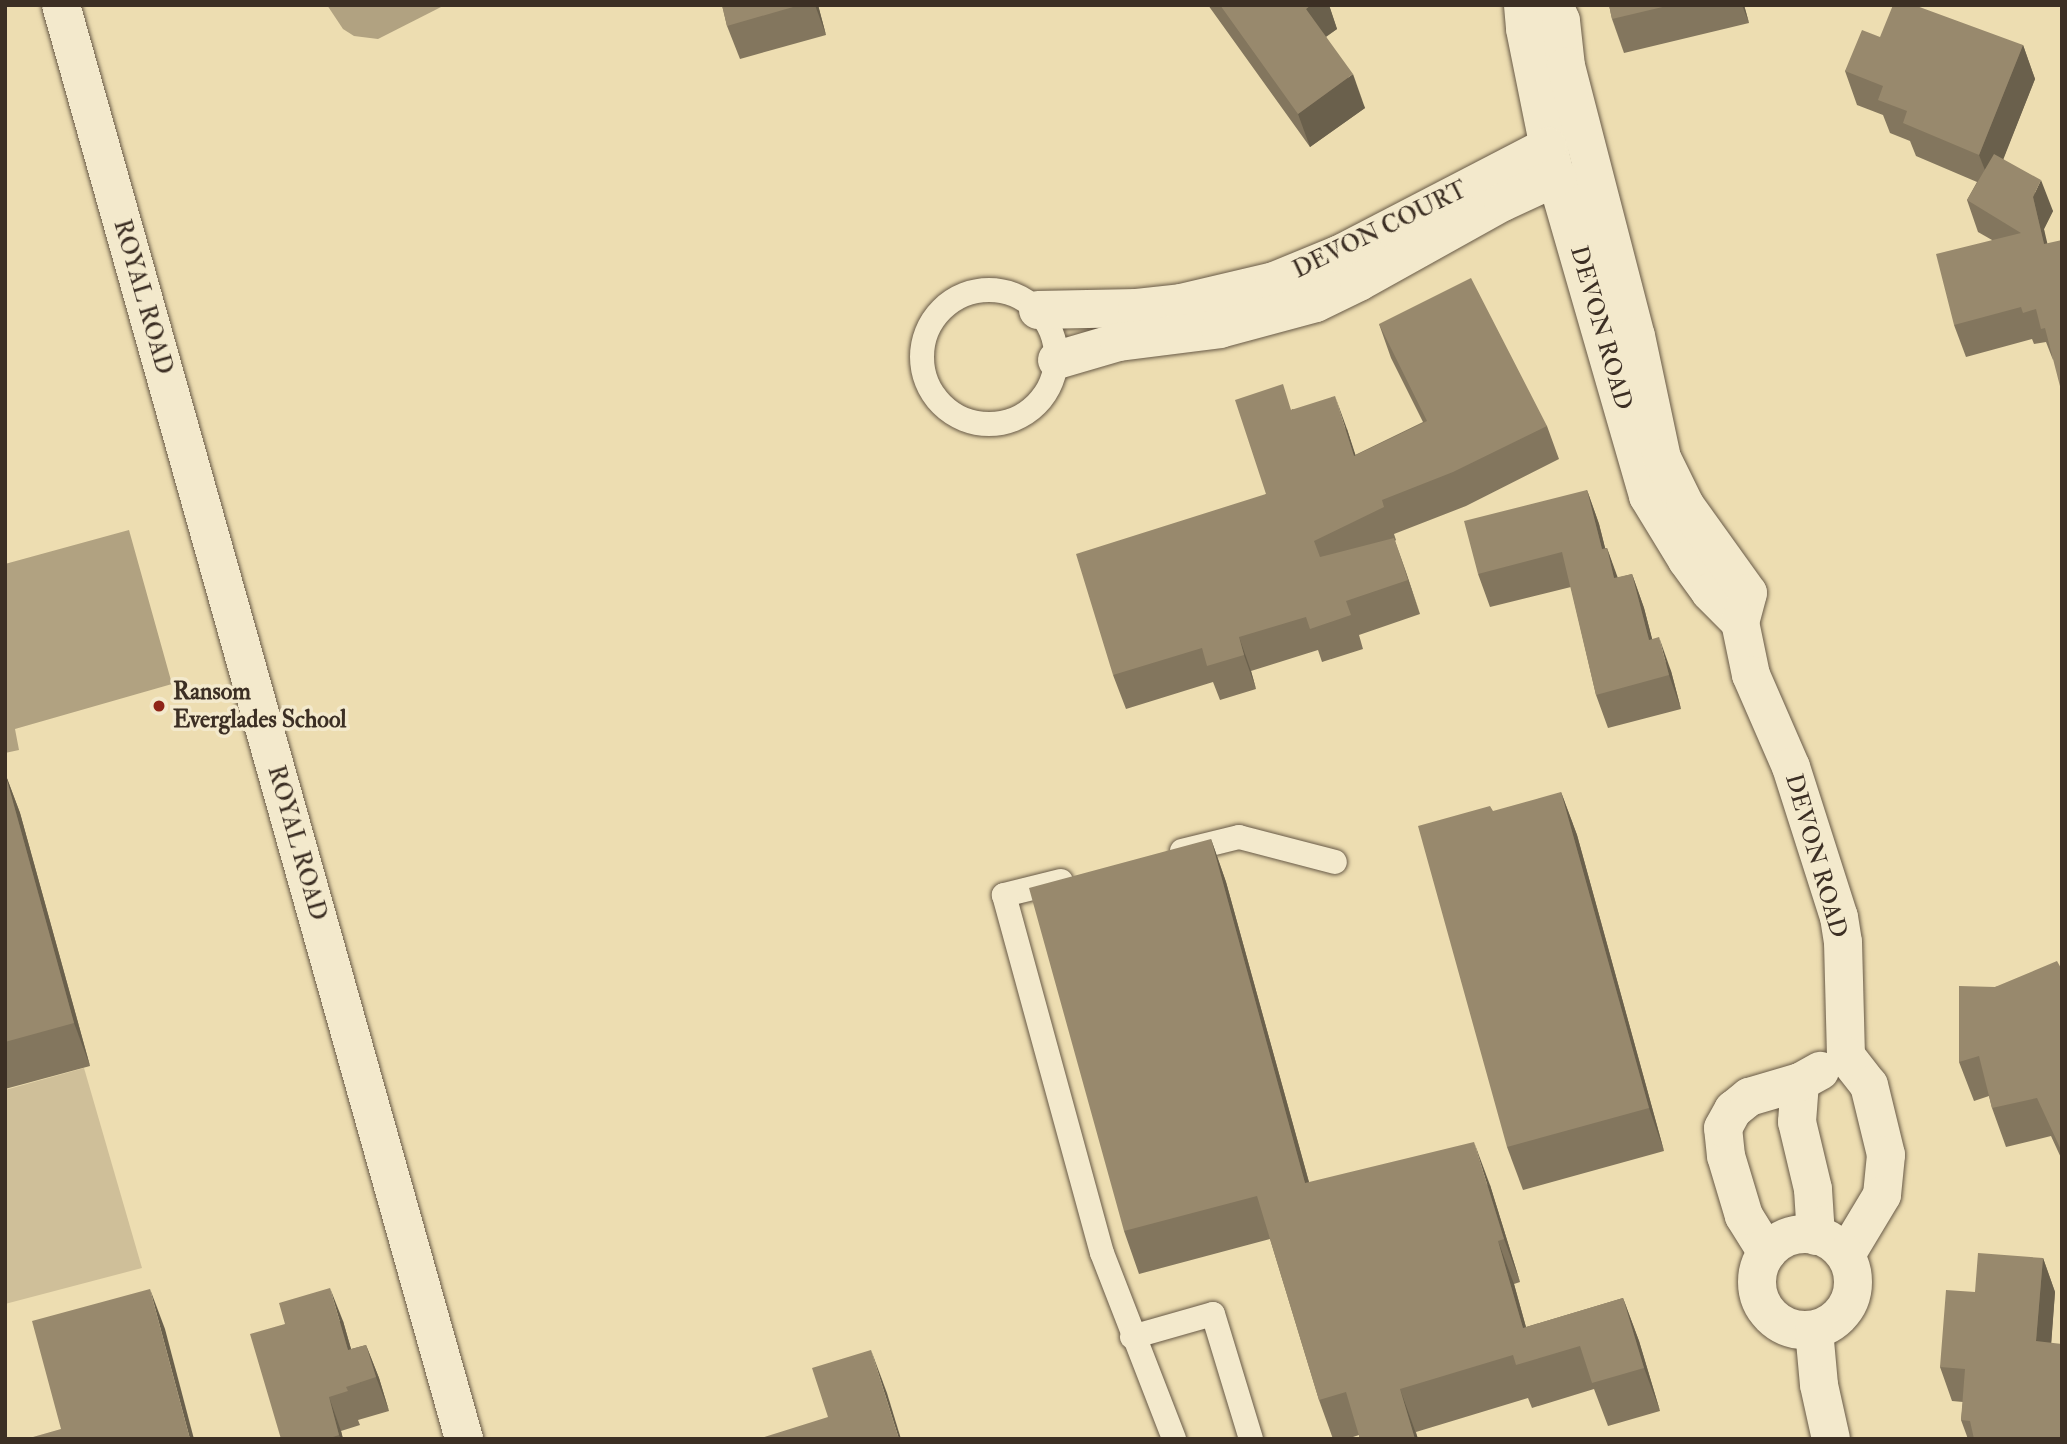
<!DOCTYPE html>
<html>
<head>
<meta charset="utf-8">
<style>
  body { margin:0 }
  #map { position:relative; width:2067px; height:1444px; overflow:hidden; background:#edddb1; font-family:"IM FELL Double Pica",serif }
  div>[style] { position:absolute }
  [style*='--x'] { left:calc(var(--x)*1px); top:calc(var(--y)*1px); width:calc(var(--w)*1px); rotate:calc(var(--a)*1deg) }
  .green>* { inset:0; background:#cfbf99 }
  .water>* { inset:0; background:#b1a281 }
  .roads { filter:drop-shadow(0 0 2px #685a47) drop-shadow(0 0 2px #685a47) }
  .service>* { height:24px; margin:-12px; padding:0 12px; transform-origin:12px; border-radius:12px; background:#f3e9cc }
  .service>.ring { margin:-12px; padding:0; box-sizing:content-box; background:none; border:24px solid #f3e9cc; border-radius:50% }
  .minor>* { height:38px; margin:-19px; padding:0 19px; transform-origin:19px; border-radius:19px; background:#f3e9cc }
  .minor>.ring { margin:-19px; padding:0; box-sizing:content-box; background:none; border:38px solid #f3e9cc; border-radius:50% }
  .wall>* { inset:0; background:#83765e }
  .shaded-wall>* { inset:0; background:#6a604c }
  .building>* { inset:0; background:#98896d }
  .dots>* { width:19px; height:19px; translate:-50% -50%; box-sizing:border-box; border:4px solid #f3e9cc; border-radius:50% }
  span { translate:-50% -50%; white-space:nowrap; text-align:center; line-height:1.15; -webkit-text-stroke:7px #f3e9cc; paint-order:stroke }
  .street-label { font-size:24px; color:#3c2f24 }
  .poi-label { font-size:24px; color:#3c2f24; font-weight:700 }
  .left { translate:0 -50%; text-align:left }
  .frame { position:absolute; inset:0; border:7px solid #3c2f24; pointer-events:none }
</style>
</head>
<body>
<div id="map">
  <div class="green">
    <i style="clip-path:polygon(84px 1068px,142px 1268px,5px 1304px,5px 1090px)"></i>
  </div>
  <div class="water">
    <i style="clip-path:polygon(327px 5px,445px 5px,378px 39px,354px 36px,343px 29px)"></i>
    <i style="clip-path:polygon(129px 530px,172px 684px,15px 729px,19px 750px,5px 753px,5px 564px)"></i>
  </div>
  <div class="roads">
    <div class="service">
      <i class="ring" style="left:922px;top:290px;width:110px;height:110px"></i>
      <i style="--x:1182;--y:851;--w:59;--a:-13.8"></i>
      <i style="--x:1239;--y:837;--w:99;--a:14.6"></i>
      <i style="--x:1061;--y:881;--w:59;--a:166.2"></i>
      <i style="--x:1004;--y:895;--w:371;--a:74.7"></i>
      <i style="--x:1102;--y:1253;--w:199;--a:68.8"></i>
      <i style="--x:1132;--y:1337;--w:84;--a:-15.9"></i>
      <i style="--x:1213;--y:1314;--w:131;--a:73.1"></i>
    </div>
    <div class="minor">
      <i style="--x:61;--y:5;--w:1490;--a:74.3"></i>
      <i style="--x:1523;--y:5;--w:24;--a:85"></i>
      <i style="--x:1525;--y:29;--w:137;--a:78.6"></i>
      <i style="--x:1552;--y:163;--w:347;--a:73.9"></i>
      <i style="--x:1648;--y:496;--w:75;--a:58.6"></i>
      <i style="--x:1687;--y:560;--w:39;--a:54"></i>
      <i style="--x:1710;--y:592;--w:42;--a:45"></i>
      <i style="--x:1554;--y:5;--w:17;--a:66"></i>
      <i style="--x:1561;--y:21;--w:45;--a:83.7"></i>
      <i style="--x:1566;--y:66;--w:279;--a:75.5"></i>
      <i style="--x:1636;--y:336;--w:125;--a:78"></i>
      <i style="--x:1662;--y:458;--w:52;--a:63.9"></i>
      <i style="--x:1685;--y:505;--w:108;--a:54.4"></i>
      <i style="--x:1748;--y:593;--w:30;--a:105"></i>
      <i style="--x:1740;--y:622;--w:54;--a:78.3"></i>
      <i style="--x:1751;--y:675;--w:100;--a:66.5"></i>
      <i style="--x:1791;--y:767;--w:157;--a:72.3"></i>
      <i style="--x:1839;--y:917;--w:25;--a:81"></i>
      <i style="--x:1843;--y:942;--w:114;--a:88.5"></i>
      <i style="--x:1846;--y:1056;--w:37;--a:52"></i>
      <i style="--x:1869;--y:1085;--w:72;--a:76.3"></i>
      <i style="--x:1886;--y:1155;--w:40;--a:95.7"></i>
      <i style="--x:1882;--y:1195;--w:70;--a:121"></i>
      <i style="--x:1038;--y:310;--w:99;--a:-1.2"></i>
      <i style="--x:1137;--y:308;--w:44;--a:-6.5"></i>
      <i style="--x:1181;--y:303;--w:96;--a:-13.3"></i>
      <i style="--x:1274;--y:281;--w:71;--a:-22.2"></i>
      <i style="--x:1340;--y:254;--w:234;--a:-27.4"></i>
      <i style="--x:1057;--y:360;--w:65;--a:-16.2"></i>
      <i style="--x:1119;--y:342;--w:102;--a:-7.3"></i>
      <i style="--x:1220;--y:329;--w:99;--a:-15.2"></i>
      <i style="--x:1316;--y:303;--w:48;--a:-26"></i>
      <i style="--x:1359;--y:282;--w:165;--a:-29.1"></i>
      <i style="--x:1503;--y:202;--w:60;--a:-24.8"></i>
      <i class="ring" style="left:1757px;top:1234px;width:58px;height:58px"></i>
      <i style="--x:1816;--y:1236;--w:47;--a:-93.7"></i>
      <i style="--x:1813;--y:1189;--w:69;--a:-103.4"></i>
      <i style="--x:1797;--y:1122;--w:40;--a:-85.7"></i>
      <i style="--x:1800;--y:1082;--w:23;--a:-29"></i>
      <i style="--x:1767;--y:1253;--w:44;--a:-121.9"></i>
      <i style="--x:1744;--y:1216;--w:63;--a:-106.7"></i>
      <i style="--x:1726;--y:1156;--w:28;--a:-96"></i>
      <i style="--x:1723;--y:1128;--w:21;--a:-61"></i>
      <i style="--x:1733;--y:1110;--w:21;--a:-39"></i>
      <i style="--x:1749;--y:1097;--w:53;--a:-16.4"></i>
      <i style="--x:1814;--y:1330;--w:55;--a:84.8"></i>
      <i style="--x:1819;--y:1385;--w:55;--a:77.5"></i>
    </div>
  </div>
  <div class="wall">
    <i style="clip-path:polygon(722px 5px,818px 5px,826px 35px,740px 59px,727px 26px)"></i>
    <i style="clip-path:polygon(1208px 5px,1329px 5px,1337px 29px,1326px 37px,1365px 108px,1310px 147px)"></i>
    <i style="clip-path:polygon(1609px 5px,1744px 5px,1749px 23px,1624px 53px,1612px 19px)"></i>
    <i style="clip-path:polygon(1880px 37px,2023px 45px,2035px 79px,2003px 159px,2053px 211px,2044px 229px,2053px 360px,2046px 342px,2034px 344px,2032px 339px,1966px 357px,1954px 325px,1992px 240px,1978px 232px,1967px 200px,1977px 182px,1916px 156px,1910px 141px,1890px 133px,1883px 115px,1857px 105px,1845px 71px)"></i>
    <i style="clip-path:polygon(1379px 324px,1547px 426px,1559px 459px,1466px 506px,1394px 534px,1396px 540px,1395px 541px,1420px 614px,1359px 635px,1363px 649px,1322px 662px,1318px 650px,1251px 671px,1256px 689px,1220px 700px,1213px 682px,1126px 709px,1113px 675px,1266px 494px,1292px 409px,1347px 429px,1355px 455px,1423px 422px,1391px 358px)"></i>
    <i style="clip-path:polygon(1587px 490px,1599px 524px,1605px 548px,1607px 548px,1617px 578px,1632px 574px,1644px 608px,1652px 639px,1671px 671px,1681px 709px,1608px 728px,1596px 695px,1571px 587px,1490px 607px,1478px 574px)"></i>
    <i style="clip-path:polygon(5px 773px,20px 813px,90px 1066px,5px 1089px)"></i>
    <i style="clip-path:polygon(1561px 792px,1577px 835px,1664px 1151px,1523px 1190px,1507px 1147px)"></i>
    <i style="clip-path:polygon(1211px 839px,1226px 882px,1309px 1182px,1490px 1185px,1520px 1282px,1514px 1284px,1526px 1327px,1623px 1298px,1639px 1341px,1660px 1411px,1608px 1426px,1594px 1389px,1532px 1408px,1528px 1398px,1416px 1432px,1418px 1439px,1360px 1439px,1359px 1435px,1347px 1439px,1333px 1439px,1319px 1400px,1270px 1239px,1139px 1274px,1124px 1231px)"></i>
    <i style="clip-path:polygon(2062px 970px,2062px 1160px,2051px 1136px,2006px 1147px,1992px 1108px,1989px 1096px,1974px 1101px,1959px 1062px,1995px 987px)"></i>
    <i style="clip-path:polygon(2043px 1258px,2055px 1292px,2051px 1343px,2062px 1439px,1968px 1439px,1961px 1420px,1963px 1402px,1952px 1401px,1940px 1367px,1975px 1292px)"></i>
    <i style="clip-path:polygon(343px 1321px,351px 1349px,366px 1345px,379px 1378px,389px 1411px,358px 1420px,360px 1425px,341px 1431px,343px 1439px,281px 1439px,285px 1324px)"></i>
  </div>
  <div class="shaded-wall">
    <i style="clip-path:polygon(815px 5px,818px 5px,826px 35px)"></i>
    <i style="clip-path:polygon(1311px 5px,1329px 5px,1337px 29px,1318px 42px,1306px 9px)"></i>
    <i style="clip-path:polygon(1742px 5px,1744px 5px,1749px 23px)"></i>
    <i style="clip-path:polygon(2023px 45px,2035px 79px,1992px 188px,1979px 155px)"></i>
    <i style="clip-path:polygon(1353px 74px,1365px 108px,1310px 147px,1298px 114px)"></i>
    <i style="clip-path:polygon(2041px 180px,2053px 211px,2044px 229px,2055px 276px,2044px 244px,2033px 197px)"></i>
    <i style="clip-path:polygon(1335px 396px,1347px 429px,1367px 490px,1354px 456px)"></i>
    <i style="clip-path:polygon(1587px 490px,1599px 524px,1614px 583px,1602px 549px)"></i>
    <i style="clip-path:polygon(1394px 538px,1406px 572px,1420px 614px,1408px 580px)"></i>
    <i style="clip-path:polygon(1607px 548px,1619px 581px,1614px 578px)"></i>
    <i style="clip-path:polygon(1632px 574px,1644px 608px,1661px 673px,1649px 640px)"></i>
    <i style="clip-path:polygon(1239px 637px,1251px 671px,1256px 689px,1244px 655px)"></i>
    <i style="clip-path:polygon(1659px 637px,1671px 671px,1681px 709px,1669px 675px)"></i>
    <i style="clip-path:polygon(5px 773px,20px 813px,90px 1066px,74px 1023px)"></i>
    <i style="clip-path:polygon(1561px 792px,1577px 835px,1664px 1151px,1649px 1108px)"></i>
    <i style="clip-path:polygon(1211px 839px,1226px 882px,1321px 1226px,1305px 1183px)"></i>
    <i style="clip-path:polygon(1474px 1142px,1490px 1185px,1520px 1282px,1504px 1239px)"></i>
    <i style="clip-path:polygon(1498px 1241px,1514px 1284px,1535px 1360px,1523px 1328px)"></i>
    <i style="clip-path:polygon(2043px 1258px,2055px 1292px,2049px 1374px,2036px 1341px)"></i>
    <i style="clip-path:polygon(330px 1288px,343px 1321px,361px 1384px,348px 1350px)"></i>
    <i style="clip-path:polygon(150px 1289px,165px 1329px,194px 1439px,190px 1439px)"></i>
    <i style="clip-path:polygon(1623px 1298px,1639px 1341px,1660px 1411px,1644px 1368px)"></i>
    <i style="clip-path:polygon(366px 1345px,379px 1378px,389px 1411px,376px 1377px)"></i>
    <i style="clip-path:polygon(871px 1350px,887px 1393px,901px 1439px,899px 1439px)"></i>
    <i style="clip-path:polygon(1400px 1389px,1418px 1439px,1415px 1439px)"></i>
    <i style="clip-path:polygon(329px 1397px,341px 1431px,343px 1439px,341px 1439px,339px 1435px)"></i>
  </div>
  <div class="building">
    <i style="clip-path:polygon(722px 5px,800px 5px,727px 26px)"></i>
    <i style="clip-path:polygon(1220px 5px,1311px 5px,1306px 9px,1353px 74px,1298px 114px)"></i>
    <i style="clip-path:polygon(1609px 5px,1671px 5px,1612px 19px)"></i>
    <i style="clip-path:polygon(1893px 5px,1914px 5px,2023px 45px,1979px 155px,1903px 123px,1907px 111px,1878px 100px,1883px 86px,1845px 71px,1862px 30px,1880px 37px)"></i>
    <i style="clip-path:polygon(1994px 154px,2041px 180px,2033px 197px,2044px 244px,2062px 240px,2062px 394px,2045px 328px,2041px 329px,2036px 309px,2023px 313px,2021px 307px,1954px 325px,1936px 254px,2021px 233px,1967px 200px)"></i>
    <i style="clip-path:polygon(1471px 278px,1547px 426px,1453px 472px,1382px 500px,1384px 507px,1314px 541px,1320px 557px,1394px 538px,1408px 580px,1346px 601px,1351px 615px,1310px 629px,1306px 617px,1239px 637px,1244px 655px,1207px 666px,1202px 648px,1113px 675px,1076px 554px,1266px 494px,1235px 400px,1283px 384px,1291px 410px,1335px 396px,1354px 456px,1427px 421px,1379px 324px)"></i>
    <i style="clip-path:polygon(1587px 490px,1602px 549px,1607px 548px,1614px 578px,1632px 574px,1649px 640px,1659px 637px,1669px 675px,1596px 695px,1562px 552px,1478px 574px,1464px 521px)"></i>
    <i style="clip-path:polygon(5px 773px,74px 1023px,5px 1042px)"></i>
    <i style="clip-path:polygon(1561px 792px,1649px 1108px,1507px 1147px,1418px 826px,1490px 806px,1493px 811px)"></i>
    <i style="clip-path:polygon(1211px 839px,1305px 1183px,1474px 1142px,1504px 1239px,1498px 1241px,1523px 1328px,1623px 1298px,1644px 1368px,1592px 1383px,1580px 1346px,1516px 1365px,1513px 1355px,1400px 1389px,1415px 1439px,1360px 1439px,1346px 1392px,1319px 1400px,1257px 1196px,1124px 1231px,1029px 888px)"></i>
    <i style="clip-path:polygon(2057px 961px,2062px 970px,2062px 1152px,2037px 1098px,1992px 1108px,1979px 1056px,1959px 1062px,1959px 986px,1995px 987px)"></i>
    <i style="clip-path:polygon(1978px 1253px,2043px 1258px,2036px 1341px,2062px 1344px,2062px 1439px,1974px 1439px,1970px 1421px,1961px 1420px,1965px 1369px,1940px 1367px,1946px 1290px,1975px 1292px)"></i>
    <i style="clip-path:polygon(330px 1288px,348px 1350px,366px 1345px,376px 1377px,346px 1387px,348px 1391px,329px 1397px,339px 1435px,327px 1439px,281px 1439px,250px 1334px,285px 1324px,279px 1303px)"></i>
    <i style="clip-path:polygon(150px 1289px,190px 1439px,26px 1439px,61px 1429px,32px 1321px)"></i>
    <i style="clip-path:polygon(871px 1350px,899px 1439px,758px 1439px,828px 1417px,812px 1368px)"></i>
  </div>
  <div class="dots">
    <i style="left:159px;top:706px;background:#8f2418"></i>
  </div>
  <div class="street-label">
    <span style="left:1380px;top:230px;rotate:-26deg">DEVON COURT</span>
    <span style="left:143px;top:297px;rotate:74deg">ROYAL ROAD</span>
    <span style="left:1601px;top:328px;rotate:74deg">DEVON ROAD</span>
    <span style="left:297px;top:843px;rotate:74deg">ROYAL ROAD</span>
    <span style="left:1816px;top:856px;rotate:74deg">DEVON ROAD</span>
  </div>
  <div class="poi-label">
    <span class="left" style="left:173px;top:706px">Ransom<br>Everglades School</span>
  </div>
  <div class="frame"></div>
</div>
</body>
</html>
